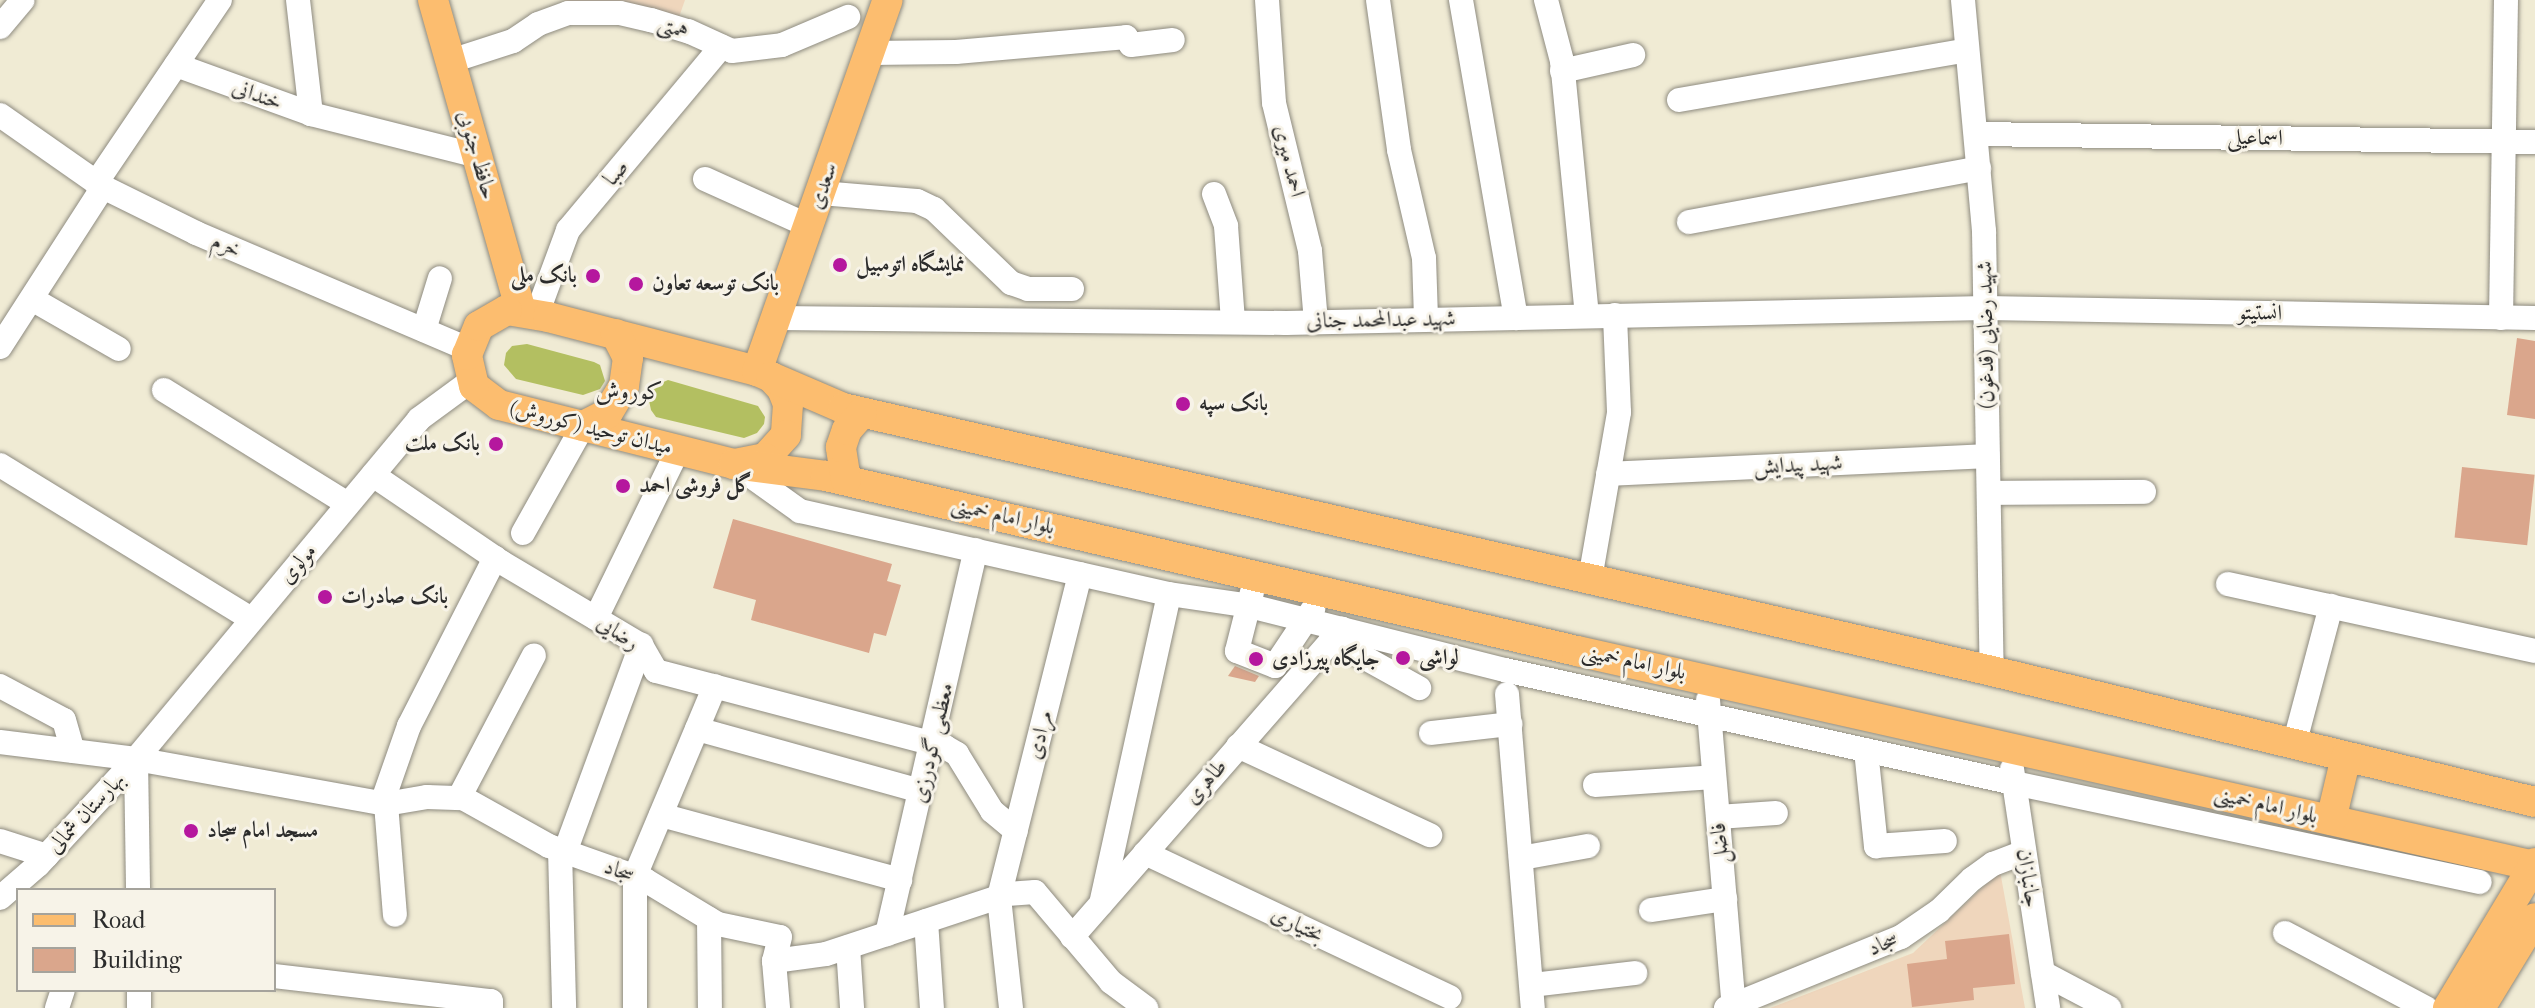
<!DOCTYPE html>
<html>
<head>
<meta charset="utf-8">
<style>
  body { margin:0 }
  #map { position:relative; width:2535px; height:1008px; overflow:hidden; background:#f0ebd4; font-family:"IM FELL French Canon",Amiri,serif }
  div>[style] { position:absolute }
  [style*='--x'] { left:calc(var(--x)*1px); top:calc(var(--y)*1px); width:calc(var(--w)*1px); rotate:calc(var(--a)*1deg) }
  .built>* { inset:0; background:#efd6bc }
  .green>* { inset:0; background:#b3bf61 }
  .building>* { inset:0; background:#daa68c; transform-origin:0 0 }
  .roads { filter:drop-shadow(0 0 2px #8e8b80) drop-shadow(0 0 2px #8e8b80) }
  .minor>* { height:24px; margin:-12px; padding:0 12px; transform-origin:12px; border-radius:12px; background:#fff }
  .major>* { height:30px; margin:-15px; padding:0 15px; transform-origin:15px; border-radius:15px; background:#fcbd6f }
  .dots>* { width:22px; height:22px; translate:-50% -50%; box-sizing:border-box; border:4px solid #f7f3e8; border-radius:50% }
  span { translate:-50% -50%; white-space:nowrap; text-align:center; line-height:1.15; -webkit-text-stroke:6px #f7f3e8; paint-order:stroke }
  .street-label { font-size:22px; color:#2b2b2b }
  .poi-label { font-size:22px; color:#2b2b2b; font-weight:700 }
  .left { translate:0 -50%; text-align:left }
  .right { translate:-100% -50%; text-align:right }
  .neighbourhood-label { font-size:24px; color:#2b2b2b }
  .legend { position:absolute; left:16px; top:888px; width:260px; height:104px; box-sizing:border-box; background:#f7f3e8; border:2px solid #a5a39c; margin:0; padding:10px 14px; list-style:none; font-size:24px; color:#2b2b2b }
  .legend li { display:flex; align-items:center; gap:16px; height:40px }
  .legend b { width:40px; border:2px solid #a5a39c }
</style>
</head>
<body>
<div id="map">
  <div class="built">
    <i style="clip-path:polygon(564px 0,685px 0,679px 17px,565px 6px)"></i>
    <i style="clip-path:polygon(2000px 871px,2025px 1008px,1770px 1008px,1913px 953px)"></i>
  </div>
  <div class="green">
    <i style="clip-path:polygon(527px 344px,594px 362px,600px 365px,605px 381px,600px 389px,583px 395px,516px 379px,504px 365px,506px 353px,512px 346px)"></i>
    <i style="clip-path:polygon(668px 380px,758px 406px,765px 417px,764px 424px,757px 433px,744px 438px,656px 417px,651px 410px,648px 396px,652px 387px)"></i>
  </div>
  <div class="building">
    <i style="clip-path:polygon(2517px 338px,2535px 341px,2535px 419px,2507px 415px)"></i>
    <i style="left:2462px;top:467px;width:73px;height:71px;rotate:6deg"></i>
    <i style="clip-path:polygon(733px 519px,892px 564px,887px 581px,901px 585px,886px 636px,874px 633px,869px 653px,751px 620px,756px 600px,713px 588px)"></i>
    <i style="clip-path:polygon(1235px 666px,1259px 676px,1255px 682px,1228px 676px)"></i>
    <i style="clip-path:polygon(2009px 934px,2015px 984px,1973px 988px,1974px 1000px,1912px 1007px,1907px 964px,1947px 959px,1945px 941px)"></i>
  </div>
  <div class="roads">
    <div class="minor">
      <i style="--x:298;--y:0;--w:115;--a:83.5"></i>
      <i style="--x:1267;--y:0;--w:103;--a:86.1"></i>
      <i style="--x:1274;--y:103;--w:152;--a:76.3"></i>
      <i style="--x:1310;--y:251;--w:71;--a:85.2"></i>
      <i style="--x:1378;--y:0;--w:151;--a:82"></i>
      <i style="--x:1399;--y:150;--w:111;--a:77"></i>
      <i style="--x:1424;--y:258;--w:61;--a:88.1"></i>
      <i style="--x:1461;--y:0;--w:323;--a:80.2"></i>
      <i style="--x:1546;--y:0;--w:63;--a:75.3"></i>
      <i style="--x:1562;--y:61;--w:256;--a:84.4"></i>
      <i style="--x:1963;--y:0;--w:232;--a:84.8"></i>
      <i style="--x:1984;--y:231;--w:440;--a:89"></i>
      <i style="--x:0;--y:27;--w:35;--a:-50"></i>
      <i style="--x:870;--y:53;--w:86;--a:-0.7"></i>
      <i style="--x:956;--y:52;--w:171;--a:-5"></i>
      <i style="--x:1126;--y:37;--w:9;--a:58"></i>
      <i style="--x:1131;--y:45;--w:42;--a:-6.8"></i>
      <i style="--x:451;--y:61;--w:65;--a:-17.9"></i>
      <i style="--x:513;--y:41;--w:30;--a:-34"></i>
      <i style="--x:538;--y:24;--w:32;--a:-20"></i>
      <i style="--x:568;--y:13;--w:52;--a:0"></i>
      <i style="--x:620;--y:13;--w:32;--a:13"></i>
      <i style="--x:651;--y:20;--w:39;--a:17"></i>
      <i style="--x:688;--y:31;--w:48;--a:24.4"></i>
      <i style="--x:732;--y:51;--w:50;--a:-6.8"></i>
      <i style="--x:782;--y:45;--w:72;--a:-23"></i>
      <i style="--x:176;--y:65;--w:144;--a:19.9"></i>
      <i style="--x:311;--y:114;--w:172;--a:14.1"></i>
      <i style="--x:1562;--y:71;--w:73;--a:-12.7"></i>
      <i style="--x:1679;--y:100;--w:292;--a:-9.8"></i>
      <i style="--x:0;--y:115;--w:126;--a:35"></i>
      <i style="--x:103;--y:187;--w:104;--a:26.3"></i>
      <i style="--x:196;--y:233;--w:296;--a:23.1"></i>
      <i style="--x:1976;--y:134;--w:559;--a:0.82"></i>
      <i style="--x:705;--y:179;--w:114;--a:24.3"></i>
      <i style="--x:96;--y:183;--w:221;--a:-55.9"></i>
      <i style="--x:821;--y:193;--w:96;--a:4.8"></i>
      <i style="--x:917;--y:201;--w:19;--a:25"></i>
      <i style="--x:934;--y:209;--w:107;--a:43.9"></i>
      <i style="--x:1011;--y:283;--w:18;--a:19"></i>
      <i style="--x:1028;--y:289;--w:44;--a:0"></i>
      <i style="--x:1214;--y:194;--w:34;--a:69"></i>
      <i style="--x:1226;--y:226;--w:96;--a:85.8"></i>
      <i style="--x:1689;--y:222;--w:295;--a:-10.5"></i>
      <i style="--x:32;--y:299;--w:100;--a:29.9"></i>
      <i style="--x:537;--y:314;--w:90;--a:-69.7"></i>
      <i style="--x:568;--y:230;--w:239;--a:-50.1"></i>
      <i style="--x:776;--y:318;--w:510;--a:0.56"></i>
      <i style="--x:1286;--y:323;--w:700;--a:-1.23"></i>
      <i style="--x:1986;--y:308;--w:549;--a:1.04"></i>
      <i style="--x:2501;--y:318;--w:318;--a:-89.1"></i>
      <i style="--x:424;--y:330;--w:54;--a:-72.9"></i>
      <i style="--x:0;--y:347;--w:190;--a:-57.2"></i>
      <i style="--x:164;--y:390;--w:216;--a:31.8"></i>
      <i style="--x:734;--y:464;--w:81;--a:35.5"></i>
      <i style="--x:800;--y:511;--w:378;--a:12.7"></i>
      <i style="--x:1169;--y:594;--w:82;--a:8.4"></i>
      <i style="--x:1250;--y:606;--w:263;--a:14.1"></i>
      <i style="--x:1505;--y:670;--w:521;--a:12.52"></i>
      <i style="--x:2014;--y:783;--w:476;--a:12"></i>
      <i style="--x:0;--y:465;--w:294;--a:31.5"></i>
      <i style="--x:1608;--y:474;--w:380;--a:-2.7"></i>
      <i style="--x:373;--y:475;--w:155;--a:34.2"></i>
      <i style="--x:501;--y:562;--w:163;--a:30.7"></i>
      <i style="--x:641;--y:645;--w:30;--a:60"></i>
      <i style="--x:656;--y:671;--w:299;--a:14.7"></i>
      <i style="--x:945;--y:747;--w:14;--a:30"></i>
      <i style="--x:957;--y:754;--w:67;--a:58.4"></i>
      <i style="--x:992;--y:811;--w:31;--a:40"></i>
      <i style="--x:1989;--y:493;--w:155;--a:-0.4"></i>
      <i style="--x:523;--y:533;--w:123;--a:-60.7"></i>
      <i style="--x:1590;--y:579;--w:169;--a:-80.1"></i>
      <i style="--x:1619;--y:412;--w:97;--a:-92.4"></i>
      <i style="--x:2228;--y:584;--w:314;--a:12.3"></i>
      <i style="--x:1252;--y:592;--w:61;--a:104.3"></i>
      <i style="--x:1237;--y:651;--w:41;--a:21.5"></i>
      <i style="--x:1275;--y:666;--w:69;--a:-56.3"></i>
      <i style="--x:596;--y:618;--w:187;--a:-64"></i>
      <i style="--x:1331;--y:639;--w:101;--a:29.1"></i>
      <i style="--x:0;--y:686;--w:72;--a:28"></i>
      <i style="--x:64;--y:720;--w:32;--a:74"></i>
      <i style="--x:1507;--y:694;--w:315;--a:85.3"></i>
      <i style="--x:1708;--y:700;--w:309;--a:85.2"></i>
      <i style="--x:697;--y:729;--w:232;--a:15.5"></i>
      <i style="--x:1431;--y:733;--w:80;--a:-6.5"></i>
      <i style="--x:0;--y:742;--w:137;--a:7.1"></i>
      <i style="--x:136;--y:759;--w:254;--a:10.2"></i>
      <i style="--x:386;--y:804;--w:42;--a:-9.7"></i>
      <i style="--x:427;--y:797;--w:36;--a:2"></i>
      <i style="--x:463;--y:798;--w:98;--a:29.2"></i>
      <i style="--x:549;--y:846;--w:102;--a:19.5"></i>
      <i style="--x:645;--y:880;--w:85;--a:31.1"></i>
      <i style="--x:718;--y:924;--w:63;--a:11.8"></i>
      <i style="--x:780;--y:937;--w:25;--a:104"></i>
      <i style="--x:774;--y:961;--w:52;--a:-7.7"></i>
      <i style="--x:826;--y:954;--w:191;--a:-18.3"></i>
      <i style="--x:1007;--y:894;--w:28;--a:-4"></i>
      <i style="--x:1035;--y:892;--w:118;--a:49.8"></i>
      <i style="--x:1111;--y:982;--w:44;--a:36.6"></i>
      <i style="--x:2294;--y:745;--w:144;--a:-75.1"></i>
      <i style="--x:1238;--y:746;--w:212;--a:24.9"></i>
      <i style="--x:1866;--y:750;--w:97;--a:84.1"></i>
      <i style="--x:1876;--y:846;--w:69;--a:-4.1"></i>
      <i style="--x:136;--y:759;--w:131;--a:89.1"></i>
      <i style="--x:2012;--y:769;--w:242;--a:81.4"></i>
      <i style="--x:1595;--y:785;--w:119;--a:-3.8"></i>
      <i style="--x:459;--y:798;--w:161;--a:-62.3"></i>
      <i style="--x:382;--y:803;--w:82;--a:-70.7"></i>
      <i style="--x:409;--y:726;--w:189;--a:-62.9"></i>
      <i style="--x:386;--y:804;--w:111;--a:85.4"></i>
      <i style="--x:661;--y:815;--w:248;--a:15.2"></i>
      <i style="--x:1718;--y:817;--w:58;--a:-3.9"></i>
      <i style="--x:0;--y:841;--w:49;--a:17.7"></i>
      <i style="--x:560;--y:850;--w:158;--a:88.5"></i>
      <i style="--x:565;--y:852;--w:221;--a:-69.8"></i>
      <i style="--x:1145;--y:853;--w:337;--a:25.3"></i>
      <i style="--x:1521;--y:858;--w:68;--a:-10.2"></i>
      <i style="--x:0;--y:898;--w:50;--a:-41"></i>
      <i style="--x:38;--y:865;--w:144;--a:-47.2"></i>
      <i style="--x:136;--y:759;--w:442;--a:-50.2"></i>
      <i style="--x:419;--y:419;--w:66;--a:-36.3"></i>
      <i style="--x:1101;--y:904;--w:317;--a:-77.6"></i>
      <i style="--x:1651;--y:910;--w:75;--a:-8.5"></i>
      <i style="--x:709;--y:919;--w:89;--a:89.4"></i>
      <i style="--x:926;--y:921;--w:87;--a:86.1"></i>
      <i style="--x:2285;--y:933;--w:160;--a:28"></i>
      <i style="--x:887;--y:934;--w:394;--a:-77"></i>
      <i style="--x:1072;--y:937;--w:410;--a:-48.8"></i>
      <i style="--x:848;--y:947;--w:61;--a:86.2"></i>
      <i style="--x:774;--y:961;--w:47;--a:85.1"></i>
      <i style="--x:2043;--y:973;--w:75;--a:27.9"></i>
      <i style="--x:274;--y:976;--w:218;--a:6.6"></i>
      <i style="--x:491;--y:1001;--w:7;--a:90"></i>
      <i style="--x:1532;--y:985;--w:104;--a:-6.6"></i>
      <i style="--x:139;--y:990;--w:18;--a:90"></i>
      <i style="--x:57;--y:1008;--w:19;--a:-72"></i>
      <i style="--x:635;--y:1008;--w:132;--a:-90"></i>
      <i style="--x:635;--y:876;--w:206;--a:-67.2"></i>
      <i style="--x:1011;--y:1008;--w:112;--a:-96.2"></i>
      <i style="--x:999;--y:897;--w:333;--a:-75.9"></i>
      <i style="--x:1726;--y:1008;--w:189;--a:-22.1"></i>
      <i style="--x:1901;--y:937;--w:46;--a:-34.4"></i>
      <i style="--x:1939;--y:911;--w:46;--a:-44.1"></i>
      <i style="--x:1972;--y:879;--w:26;--a:-36"></i>
      <i style="--x:1993;--y:864;--w:33;--a:-21"></i>
    </div>
    <div class="major">
      <i style="--x:433;--y:0;--w:323;--a:74.2"></i>
      <i style="--x:507;--y:310;--w:42;--a:9.7"></i>
      <i style="--x:548;--y:317;--w:216;--a:14.5"></i>
      <i style="--x:757;--y:371;--w:15;--a:23"></i>
      <i style="--x:771;--y:377;--w:16;--a:47"></i>
      <i style="--x:782;--y:389;--w:16;--a:68"></i>
      <i style="--x:788;--y:404;--w:31;--a:94"></i>
      <i style="--x:786;--y:435;--w:31;--a:132"></i>
      <i style="--x:765;--y:458;--w:32;--a:169"></i>
      <i style="--x:734;--y:464;--w:242;--a:-165.9"></i>
      <i style="--x:499;--y:405;--w:31;--a:-143"></i>
      <i style="--x:474;--y:386;--w:32;--a:-103"></i>
      <i style="--x:467;--y:355;--w:31;--a:-68"></i>
      <i style="--x:479;--y:326;--w:32;--a:-30"></i>
      <i style="--x:757;--y:371;--w:393;--a:-70.6"></i>
      <i style="--x:771;--y:377;--w:78;--a:23.3"></i>
      <i style="--x:843;--y:408;--w:1179;--a:12.89"></i>
      <i style="--x:1992;--y:671;--w:559;--a:13.56"></i>
      <i style="--x:583;--y:426;--w:27;--a:-27"></i>
      <i style="--x:607;--y:414;--w:33;--a:-59"></i>
      <i style="--x:624;--y:386;--w:28;--a:-82"></i>
      <i style="--x:628;--y:358;--w:27;--a:-117"></i>
      <i style="--x:734;--y:464;--w:93;--a:7.4"></i>
      <i style="--x:826;--y:476;--w:771;--a:13.12"></i>
      <i style="--x:1577;--y:651;--w:982;--a:12.65"></i>
      <i style="--x:846;--y:480;--w:33;--a:-99"></i>
      <i style="--x:841;--y:447;--w:18;--a:-71"></i>
      <i style="--x:847;--y:430;--w:23;--a:-49"></i>
      <i style="--x:2331;--y:820;--w:65;--a:-76.6"></i>
      <i style="--x:2448;--y:1008;--w:169;--a:-59"></i>
      <i style="--x:2480;--y:1008;--w:105;--a:-58.6"></i>
    </div>
  </div>
  <div class="dots">
    <i style="left:840px;top:265px;background:#b5179e"></i>
    <i style="left:593px;top:276px;background:#b5179e"></i>
    <i style="left:636px;top:284px;background:#b5179e"></i>
    <i style="left:1183px;top:404px;background:#b5179e"></i>
    <i style="left:496px;top:444px;background:#b5179e"></i>
    <i style="left:623px;top:486px;background:#b5179e"></i>
    <i style="left:325px;top:597px;background:#b5179e"></i>
    <i style="left:1403px;top:658px;background:#b5179e"></i>
    <i style="left:1256px;top:659px;background:#b5179e"></i>
    <i style="left:191px;top:831px;background:#b5179e"></i>
  </div>
  <div class="street-label">
    <span style="left:673px;top:28px;rotate:19deg">همتی</span>
    <span style="left:257px;top:95px;rotate:20deg">خندانی</span>
    <span style="left:2255px;top:138px;rotate:1deg">اسماعیلی</span>
    <span style="left:477px;top:155px;rotate:74deg">حافظ جنوبی</span>
    <span style="left:1289px;top:161px;rotate:76deg">احمد میری</span>
    <span style="left:616px;top:173px;rotate:-50deg">صبا</span>
    <span style="left:823px;top:186px;rotate:-71deg">سعدی</span>
    <span style="left:226px;top:246px;rotate:23deg">خرم</span>
    <span style="left:2260px;top:313px;rotate:1deg">انستیتو</span>
    <span style="left:1381px;top:320px;rotate:-1deg">شهید عبدالمحمد جنانی</span>
    <span style="left:1986px;top:335px;rotate:-91deg">(قدغون) شهید رضایی</span>
    <span style="left:591px;top:428px;rotate:14deg">میدان توحید (کوروش)</span>
    <span style="left:1798px;top:465px;rotate:-3deg">شهید پیدایش</span>
    <span style="left:1003px;top:516px;rotate:13deg">بلوار امام خمینی</span>
    <span style="left:298px;top:564px;rotate:-50deg">مولوی</span>
    <span style="left:618px;top:633px;rotate:34deg">رضایی</span>
    <span style="left:1634px;top:662px;rotate:12deg">بلوار امام خمینی</span>
    <span style="left:1040px;top:735px;rotate:-76deg">مرادی</span>
    <span style="left:933px;top:743px;rotate:-77deg">معظمی گودرزی</span>
    <span style="left:1206px;top:782px;rotate:-49deg">طاهری</span>
    <span style="left:2266px;top:805px;rotate:13deg">بلوار امام خمینی</span>
    <span style="left:86px;top:813px;rotate:-47deg">بهارستان شمالی</span>
    <span style="left:1720px;top:843px;rotate:-95deg">فاضل</span>
    <span style="left:619px;top:871px;rotate:19deg">سجاد</span>
    <span style="left:2028px;top:878px;rotate:81deg">جانبازان</span>
    <span style="left:1297px;top:925px;rotate:25deg">بختیاری</span>
    <span style="left:1883px;top:944px;rotate:-24deg">سجاد</span>
  </div>
  <div class="poi-label">
    <span class="left" style="left:856px;top:265px">نمایشگاه اتومبیل</span>
    <span class="right" style="left:577px;top:276px">بانک ملی</span>
    <span class="left" style="left:652px;top:284px">بانک توسعه تعاون</span>
    <span class="left" style="left:1199px;top:404px">بانک سپه</span>
    <span class="right" style="left:480px;top:444px">بانک ملت</span>
    <span class="left" style="left:639px;top:486px">گل فروشی احمد</span>
    <span class="left" style="left:341px;top:597px">بانک صادرات</span>
    <span class="left" style="left:1419px;top:658px">لواشی</span>
    <span class="left" style="left:1272px;top:659px">جایگاه پیرزادی</span>
    <span class="left" style="left:207px;top:831px">مسجد امام سجاد</span>
  </div>
  <div class="neighbourhood-label">
    <span style="left:629px;top:392px">کوروش</span>
  </div>
  <ul class="legend">
  <li><b style="height:10px;background:#fcbd6f"></b>Road</li>
  <li><b style="height:22px;background:#daa68c"></b>Building</li>
  </ul>
</div>
</body>
</html>
